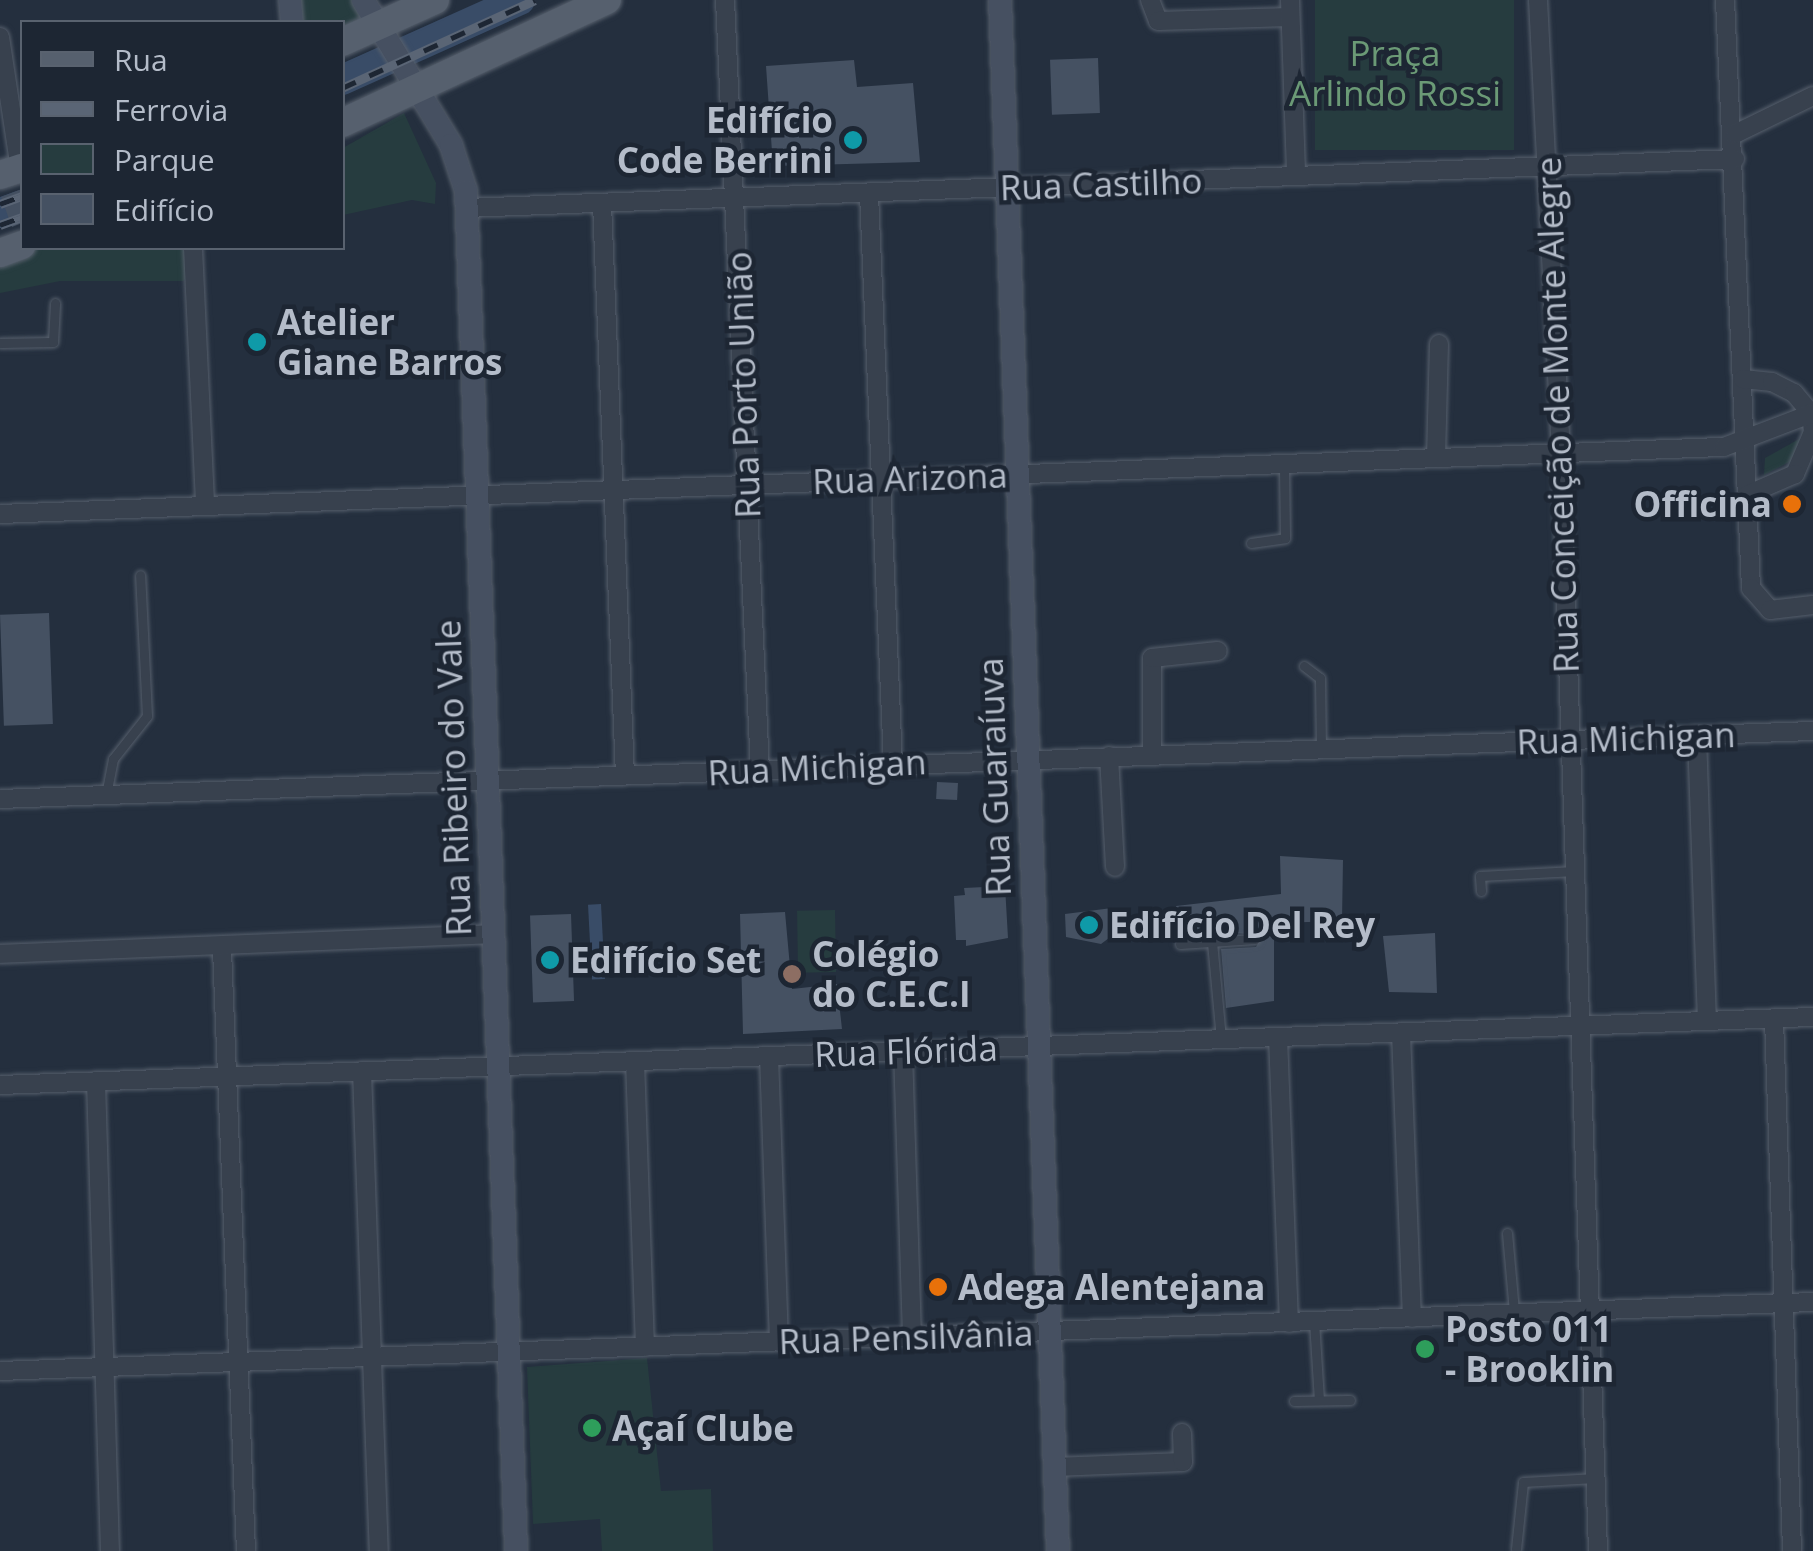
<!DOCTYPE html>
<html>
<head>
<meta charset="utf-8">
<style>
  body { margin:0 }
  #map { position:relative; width:1813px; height:1551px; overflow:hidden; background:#242f3e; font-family:"Open Sans",sans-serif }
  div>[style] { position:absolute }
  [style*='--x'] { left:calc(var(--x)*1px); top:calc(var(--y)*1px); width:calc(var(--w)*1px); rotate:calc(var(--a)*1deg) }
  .green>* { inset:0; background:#263c3f; transform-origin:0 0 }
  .water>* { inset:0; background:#394c67; transform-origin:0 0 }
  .river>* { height:30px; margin:-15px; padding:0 15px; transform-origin:15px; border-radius:15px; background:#394c67 }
  .building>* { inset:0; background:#455162; transform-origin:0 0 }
  .roads { filter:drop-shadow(0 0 2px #565f6c) drop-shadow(0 0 2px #565f6c) }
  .lane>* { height:9px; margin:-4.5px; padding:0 4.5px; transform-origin:4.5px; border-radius:4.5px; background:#38414e }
  .street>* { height:18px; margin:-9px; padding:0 9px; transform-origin:9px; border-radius:9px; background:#38414e }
  .secondary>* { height:22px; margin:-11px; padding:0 11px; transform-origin:11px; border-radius:11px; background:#465061 }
  .primary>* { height:28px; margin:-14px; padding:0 14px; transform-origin:14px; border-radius:14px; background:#56606e }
  .rail>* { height:9px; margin-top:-4.5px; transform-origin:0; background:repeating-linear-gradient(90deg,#1d2633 0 15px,#5a6575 0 30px); box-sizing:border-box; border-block:2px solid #5a6575 }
  .dots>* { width:28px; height:28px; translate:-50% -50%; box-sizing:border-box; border:5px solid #1d2633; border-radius:50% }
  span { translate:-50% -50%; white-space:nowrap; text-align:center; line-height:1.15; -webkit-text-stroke:9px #1d2633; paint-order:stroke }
  .park-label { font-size:35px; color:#6b9a76 }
  .poi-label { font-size:35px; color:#b4bcc9; font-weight:700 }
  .right { translate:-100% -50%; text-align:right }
  .left { translate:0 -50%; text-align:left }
  .street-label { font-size:35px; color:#b4bcc9 }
  .legend { position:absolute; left:20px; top:20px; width:325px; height:230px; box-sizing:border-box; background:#1d2633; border:2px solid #59626f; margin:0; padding:12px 18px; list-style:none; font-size:30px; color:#b4bcc9 }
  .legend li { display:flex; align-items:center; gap:20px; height:50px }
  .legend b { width:50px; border:2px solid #59626f }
</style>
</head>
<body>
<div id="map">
  <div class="green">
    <i style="clip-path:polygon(292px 0,362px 0,377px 25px,343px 40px,342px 22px,294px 22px)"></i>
    <i style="left:1315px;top:0;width:199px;height:150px"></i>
    <i style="clip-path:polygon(404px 113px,436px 183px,435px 204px,412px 200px,343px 215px,343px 148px)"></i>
    <i style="clip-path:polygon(32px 248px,187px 248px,191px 275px,183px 281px,60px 281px,0 293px,0 257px)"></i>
    <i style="clip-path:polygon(1801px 438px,1791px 461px,1764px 475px,1765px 458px)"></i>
    <i style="left:835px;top:910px;width:62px;height:38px;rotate:89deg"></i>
    <i style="clip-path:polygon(647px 1358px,661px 1491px,711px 1489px,713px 1551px,602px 1551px,600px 1519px,533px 1524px,527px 1367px)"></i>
  </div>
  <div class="water">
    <i style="left:601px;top:904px;width:75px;height:13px;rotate:87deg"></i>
  </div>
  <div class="river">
    <i style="--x:342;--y:80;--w:195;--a:-24.2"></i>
    <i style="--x:0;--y:213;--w:23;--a:-20"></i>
  </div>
  <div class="building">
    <i style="left:1098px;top:58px;width:55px;height:48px;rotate:88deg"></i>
    <i style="clip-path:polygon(854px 60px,857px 87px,913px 83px,920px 162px,773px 166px,766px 66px)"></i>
    <i style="clip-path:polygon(22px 189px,22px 223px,12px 227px,1px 197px)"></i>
    <i style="left:49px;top:613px;width:111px;height:49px;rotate:88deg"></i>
    <i style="left:937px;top:782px;width:21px;height:17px;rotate:3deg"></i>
    <i style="clip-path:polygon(1280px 856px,1343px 860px,1342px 921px,1274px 923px,1274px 1001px,1226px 1008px,1221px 949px,1256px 947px,1262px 935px,1178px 929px,1176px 906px,1281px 894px)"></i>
    <i style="clip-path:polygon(1005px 886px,1008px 938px,966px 946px,966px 940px,956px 940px,954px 896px,965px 895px,964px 888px)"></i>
    <i style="clip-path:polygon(1112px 908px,1113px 935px,1101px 944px,1066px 937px,1065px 914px)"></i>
    <i style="clip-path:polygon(785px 912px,792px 989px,837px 984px,842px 1029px,743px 1034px,740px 914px)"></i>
    <i style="left:571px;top:914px;width:87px;height:41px;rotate:88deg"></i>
    <i style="clip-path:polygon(1435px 933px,1437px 993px,1389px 992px,1383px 936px)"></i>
  </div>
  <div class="roads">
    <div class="lane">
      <i style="--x:0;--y:343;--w:53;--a:-1.1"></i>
      <i style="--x:53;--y:342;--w:39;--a:-87"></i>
      <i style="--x:1251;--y:543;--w:34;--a:-8"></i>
      <i style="--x:1285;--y:538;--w:74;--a:-90.8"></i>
      <i style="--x:1304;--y:666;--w:20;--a:37"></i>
      <i style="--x:1320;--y:678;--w:71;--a:89.2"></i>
      <i style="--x:106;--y:795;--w:37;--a:-79"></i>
      <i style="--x:113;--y:759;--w:55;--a:-51.7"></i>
      <i style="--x:147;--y:716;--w:141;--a:-92.8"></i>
      <i style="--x:1481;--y:891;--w:15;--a:-94"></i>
      <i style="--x:1480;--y:876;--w:95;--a:-3"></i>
      <i style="--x:1212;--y:942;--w:97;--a:84.7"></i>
      <i style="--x:1180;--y:944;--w:75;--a:-3.8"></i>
      <i style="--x:1507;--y:1233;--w:79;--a:84.9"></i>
      <i style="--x:1314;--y:1321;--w:79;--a:86.4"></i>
      <i style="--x:1294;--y:1401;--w:56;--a:-1"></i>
      <i style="--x:1516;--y:1549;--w:67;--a:-84"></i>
      <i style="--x:1523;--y:1482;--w:73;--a:-3.1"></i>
    </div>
    <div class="street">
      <i style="--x:725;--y:0;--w:771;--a:87.4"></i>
      <i style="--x:1150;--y:0;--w:22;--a:69"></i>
      <i style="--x:1158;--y:21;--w:132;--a:-1.7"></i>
      <i style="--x:1290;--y:0;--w:176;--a:88"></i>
      <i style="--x:1538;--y:0;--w:454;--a:87.1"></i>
      <i style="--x:1561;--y:453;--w:1099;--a:88.07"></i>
      <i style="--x:1725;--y:0;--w:589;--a:87.47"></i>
      <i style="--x:1751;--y:588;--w:29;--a:49"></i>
      <i style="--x:1770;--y:610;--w:43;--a:-6.6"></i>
      <i style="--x:0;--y:37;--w:134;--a:81.4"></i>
      <i style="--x:1735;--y:134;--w:87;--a:-26"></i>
      <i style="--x:869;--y:194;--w:571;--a:87.59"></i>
      <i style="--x:602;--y:203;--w:573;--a:87.7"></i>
      <i style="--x:466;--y:208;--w:1270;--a:-2.21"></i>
      <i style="--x:193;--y:248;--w:256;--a:87.3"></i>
      <i style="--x:1743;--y:379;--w:29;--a:6"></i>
      <i style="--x:1772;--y:382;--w:25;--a:27"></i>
      <i style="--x:1794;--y:393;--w:26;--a:50"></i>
      <i style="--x:1811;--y:413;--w:19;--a:84"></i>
      <i style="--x:1813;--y:432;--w:46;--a:113.2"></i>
      <i style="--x:1795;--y:474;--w:52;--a:156.4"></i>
      <i style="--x:1436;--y:458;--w:114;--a:-88.5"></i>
      <i style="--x:0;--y:514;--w:1725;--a:-2.23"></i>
      <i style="--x:1724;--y:447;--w:95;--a:-20.9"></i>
      <i style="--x:1697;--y:736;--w:285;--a:88"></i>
      <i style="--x:1152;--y:754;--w:96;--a:-90"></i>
      <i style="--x:1152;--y:658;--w:66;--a:-6.1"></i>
      <i style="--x:1109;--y:756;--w:111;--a:86.9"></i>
      <i style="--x:0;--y:799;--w:1814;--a:-2.15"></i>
      <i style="--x:222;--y:949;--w:602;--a:87.72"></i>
      <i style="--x:0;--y:954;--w:494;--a:-2.3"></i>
      <i style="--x:1774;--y:1019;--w:532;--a:88.06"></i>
      <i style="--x:1401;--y:1033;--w:285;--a:87.8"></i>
      <i style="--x:1278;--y:1037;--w:286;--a:87.8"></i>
      <i style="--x:903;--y:1051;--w:284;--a:88.2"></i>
      <i style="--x:769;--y:1056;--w:286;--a:88"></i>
      <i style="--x:635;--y:1061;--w:286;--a:88"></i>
      <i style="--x:362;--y:1071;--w:480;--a:88"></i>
      <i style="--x:96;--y:1081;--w:470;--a:88.3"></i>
      <i style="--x:0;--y:1085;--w:1814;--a:-2.15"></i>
      <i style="--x:0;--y:1371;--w:1814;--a:-2.18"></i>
      <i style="--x:1054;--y:1467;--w:129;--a:-2.2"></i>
      <i style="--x:1183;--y:1462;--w:29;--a:-92"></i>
    </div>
    <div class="secondary">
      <i style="--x:290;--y:0;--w:22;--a:85"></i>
      <i style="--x:363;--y:0;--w:170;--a:58.7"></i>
      <i style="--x:451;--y:145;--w:48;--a:71.9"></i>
      <i style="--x:466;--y:191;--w:1361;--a:87.89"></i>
      <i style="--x:1000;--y:0;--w:1552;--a:87.86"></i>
    </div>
    <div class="primary">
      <i style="--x:342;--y:42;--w:102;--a:-24.3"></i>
      <i style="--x:342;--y:123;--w:292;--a:-24.9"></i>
      <i style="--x:0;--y:175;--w:23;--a:-18"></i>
      <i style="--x:0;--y:253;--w:23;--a:-20"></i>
    </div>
  </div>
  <div class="rail">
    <i style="--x:342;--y:88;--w:212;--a:-24.5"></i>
    <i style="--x:0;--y:204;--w:23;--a:-20"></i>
    <i style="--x:0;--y:225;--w:23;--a:-20"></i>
  </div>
  <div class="dots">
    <i style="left:853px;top:140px;background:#0f9aa8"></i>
    <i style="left:257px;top:342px;background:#0f9aa8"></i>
    <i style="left:1792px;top:504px;background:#e8710a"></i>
    <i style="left:1089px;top:925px;background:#0f9aa8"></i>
    <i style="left:550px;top:960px;background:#0f9aa8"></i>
    <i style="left:792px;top:974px;background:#8d6e63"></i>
    <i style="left:938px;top:1287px;background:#e8710a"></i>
    <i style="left:1425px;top:1349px;background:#2e9e5b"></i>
    <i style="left:592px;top:1428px;background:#2e9e5b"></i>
  </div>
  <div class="park-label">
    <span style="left:1395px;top:73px">Praça<br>Arlindo Rossi</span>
  </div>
  <div class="poi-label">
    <span class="right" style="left:833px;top:140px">Edifício<br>Code Berrini</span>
    <span class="left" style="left:277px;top:342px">Atelier<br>Giane Barros</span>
    <span class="right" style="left:1772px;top:504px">Officina</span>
    <span class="left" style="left:1109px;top:925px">Edifício Del Rey</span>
    <span class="left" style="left:812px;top:974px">Colégio<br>do C.E.C.I</span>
    <span class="left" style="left:570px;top:960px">Edifício Set</span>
    <span class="left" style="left:958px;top:1287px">Adega Alentejana</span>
    <span class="left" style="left:1445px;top:1349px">Posto 011<br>- Brooklin</span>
    <span class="left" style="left:612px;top:1428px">Açaí Clube</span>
  </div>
  <div class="street-label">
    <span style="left:1101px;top:184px;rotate:-2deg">Rua Castilho</span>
    <span style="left:743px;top:385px;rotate:-92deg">Rua Porto União</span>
    <span style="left:1557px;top:415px;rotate:-92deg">Rua Conceição de Monte Alegre</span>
    <span style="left:910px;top:478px;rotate:-2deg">Rua Arizona</span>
    <span style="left:1626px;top:738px;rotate:-2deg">Rua Michigan</span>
    <span style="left:817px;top:767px;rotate:-3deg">Rua Michigan</span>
    <span style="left:994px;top:777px;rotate:-92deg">Rua Guaraíuva</span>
    <span style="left:453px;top:778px;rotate:-92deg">Rua Ribeiro do Vale</span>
    <span style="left:906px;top:1051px;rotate:-2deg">Rua Flórida</span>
    <span style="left:906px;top:1337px;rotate:-2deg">Rua Pensilvânia</span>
  </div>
  <ul class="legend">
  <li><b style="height:12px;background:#56606e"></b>Rua</li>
  <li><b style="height:12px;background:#5a6575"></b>Ferrovia</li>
  <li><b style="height:28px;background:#263c3f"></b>Parque</li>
  <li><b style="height:28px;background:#455162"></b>Edifício</li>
  </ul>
</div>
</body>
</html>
